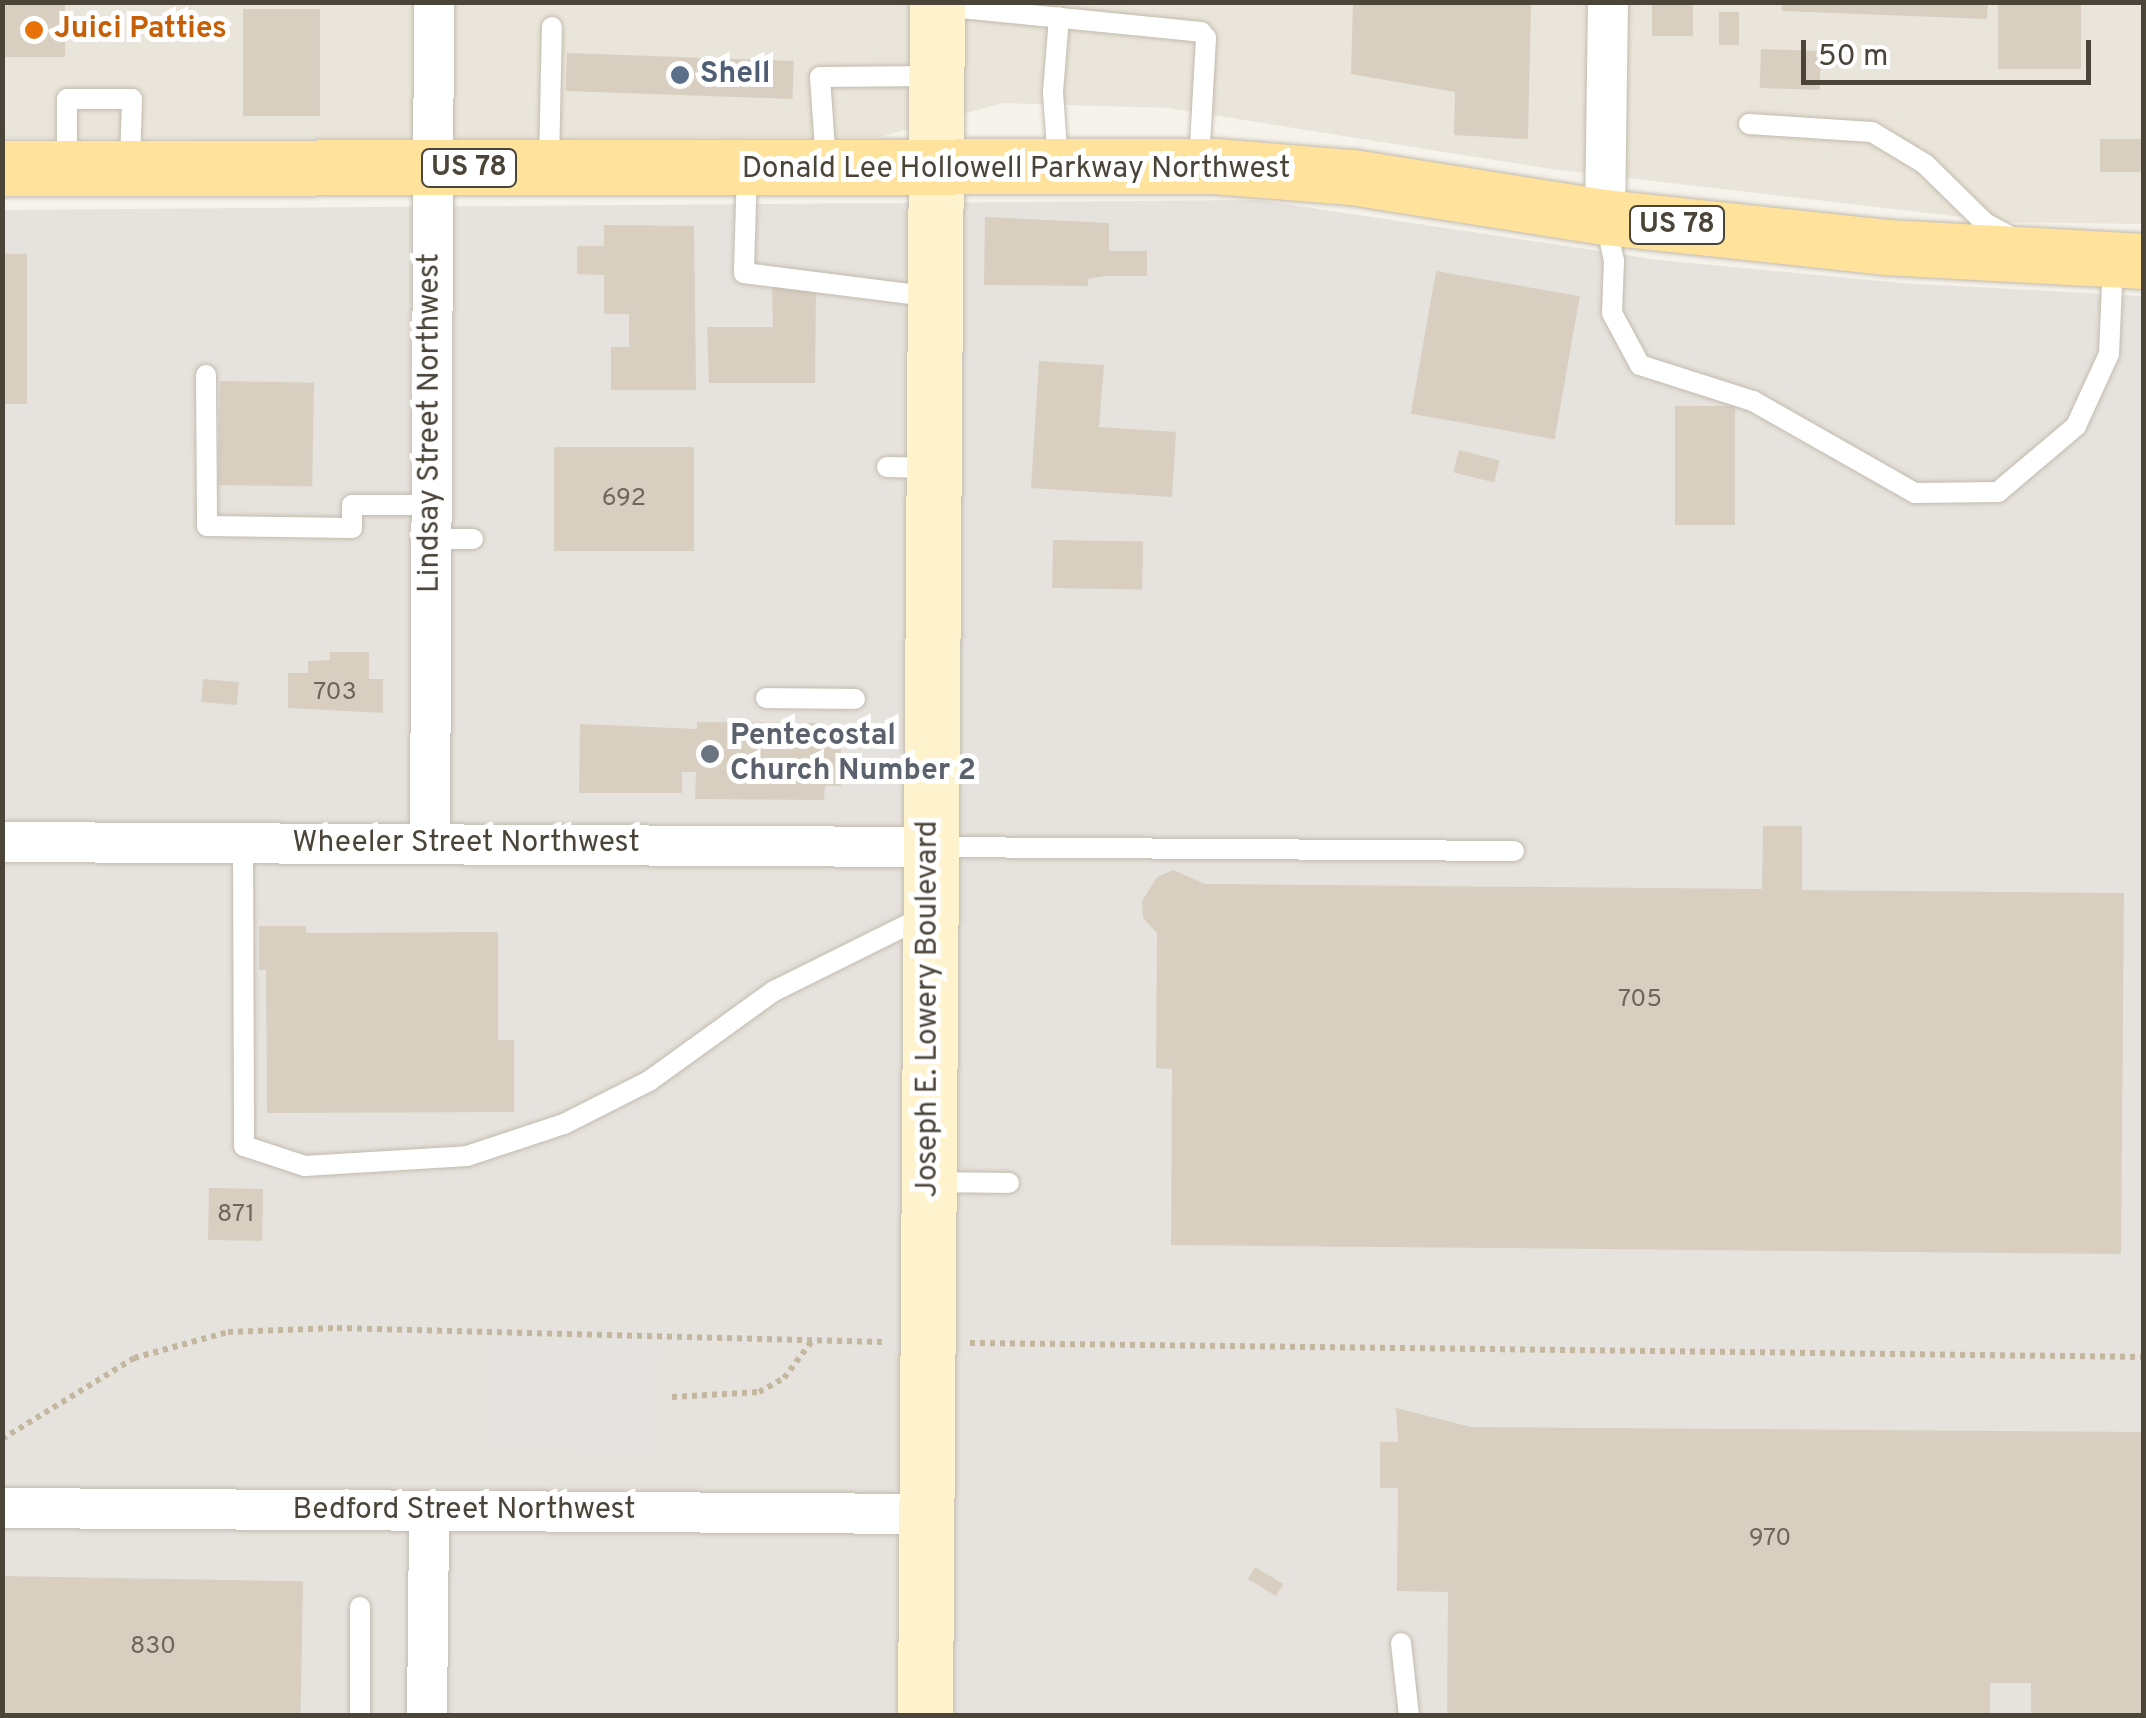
<!DOCTYPE html>
<html>
<head>
<meta charset="utf-8">
<style>
  body { margin:0 }
  #map { position:relative; width:2146px; height:1718px; overflow:hidden; background:#f6f3ec; font-family:Overpass,sans-serif }
  div>[style] { position:absolute }
  [style*='--x'] { left:calc(var(--x)*1px); top:calc(var(--y)*1px); width:calc(var(--w)*1px); rotate:calc(var(--a)*1deg) }
  .residential>* { inset:0; background:#eae5da }
  .industrial>* { inset:0; background:#e6e2dd }
  .parking>* { inset:0; background:#e5e3e0; transform-origin:0 0 }
  .building>* { inset:0; background:#d8cfc1; transform-origin:0 0 }
  .path>* { height:6px; margin-top:-3px; transform-origin:0; background:repeating-linear-gradient(90deg,#c4b79f 0 5px,transparent 0 10px) }
  .roads { filter:drop-shadow(0 0 2px #c2bbae) drop-shadow(0 0 2px #c2bbae) }
  .lane>* { height:20px; margin:-10px; padding:0 10px; transform-origin:10px; border-radius:10px; background:#fff }
  .street>* { height:40px; margin:-20px; padding:0 20px; transform-origin:20px; border-radius:20px; background:#fff }
  .secondary>* { height:55px; margin:-27.5px; padding:0 27.5px; transform-origin:27.5px; border-radius:27.5px; background:#fff3cd }
  .primary>* { height:55px; margin:-27.5px; padding:0 27.5px; transform-origin:27.5px; border-radius:27.5px; background:#ffe39c }
  .dots>* { width:28px; height:28px; translate:-50% -50%; box-sizing:border-box; border:5px solid #fff; border-radius:50% }
  span { translate:-50% -50%; white-space:nowrap; text-align:center; line-height:1.15; -webkit-text-stroke:10px #fff; paint-order:stroke }
  .number-label { font-size:25px; color:#6e675b }
  .number-label span { -webkit-text-stroke-width:0 }
  .shield-label span { padding:2px 8px; background:#fff; border:2px solid; border-radius:8px; -webkit-text-stroke-width:0 }
  .shield-label { font-size:28px; color:#4b4439; font-weight:700 }
  .food-label { font-size:30px; color:#c56008; font-weight:700 }
  .left { translate:0 -50%; text-align:left }
  .service-label { font-size:30px; color:#4e5e75; font-weight:700 }
  .street-label { font-size:30px; color:#4b4439 }
  .worship-label { font-size:30px; color:#5b616d; font-weight:700 }
  .frame { position:absolute; inset:0; border:5px solid #4b4439; pointer-events:none }
  .scale { position:absolute; left:1801px; top:40px; width:290px; height:45px; box-sizing:border-box; border:5px solid #4b4439; border-top:0; padding-left:12px; font-size:30px; line-height:35px; white-space:nowrap; color:#4b4439; -webkit-text-stroke:8px #fff; paint-order:stroke }
</style>
</head>
<body>
<div id="map">
  <div class="residential">
    <i style="clip-path:polygon(2px 3px,2143px 3px,2143px 224px,2005px 222px,1551px 169px,1169px 108px,1003px 103px,879px 137px,3px 138px)"></i>
  </div>
  <div class="industrial">
    <i style="clip-path:polygon(1258px 200px,1659px 260px,1901px 283px,2143px 296px,2143px 1715px,3px 1715px,2px 210px)"></i>
  </div>
  <div class="parking">
    <i style="left:492px;top:1340px;width:165px;height:107px;rotate:1deg"></i>
  </div>
  <div class="building">
    <i style="left:4px;top:2px;width:61px;height:55px"></i>
    <i style="clip-path:polygon(1353px 2px,1531px 2px,1528px 139px,1454px 135px,1455px 92px,1351px 74px)"></i>
    <i style="left:1652px;top:2px;width:41px;height:34px"></i>
    <i style="clip-path:polygon(1782px 2px,1988px 2px,1987px 19px,1782px 11px)"></i>
    <i style="left:1998px;top:2px;width:83px;height:67px"></i>
    <i style="left:243px;top:9px;width:77px;height:107px"></i>
    <i style="left:1719px;top:12px;width:20px;height:33px"></i>
    <i style="left:1761px;top:49px;width:60px;height:39px;rotate:2deg"></i>
    <i style="left:567px;top:53px;width:227px;height:38px;rotate:2deg"></i>
    <i style="left:2144px;top:139px;width:33px;height:44px;rotate:90deg"></i>
    <i style="clip-path:polygon(985px 217px,1109px 223px,1109px 251px,1147px 251px,1147px 276px,1106px 276px,1088px 279px,1088px 286px,984px 285px)"></i>
    <i style="clip-path:polygon(604px 225px,694px 226px,696px 390px,611px 390px,611px 347px,629px 347px,629px 314px,604px 314px,604px 275px,577px 274px,577px 246px,604px 246px)"></i>
    <i style="left:2px;top:254px;width:25px;height:150px"></i>
    <i style="left:1436px;top:271px;width:146px;height:145px;rotate:10deg"></i>
    <i style="clip-path:polygon(816px 286px,815px 383px,709px 383px,707px 327px,773px 327px,772px 287px)"></i>
    <i style="clip-path:polygon(1039px 361px,1104px 365px,1099px 427px,1176px 432px,1172px 497px,1031px 488px)"></i>
    <i style="left:220px;top:381px;width:94px;height:104px;rotate:1deg"></i>
    <i style="left:1675px;top:406px;width:60px;height:119px"></i>
    <i style="left:554px;top:447px;width:140px;height:104px"></i>
    <i style="left:1459px;top:450px;width:42px;height:23px;rotate:14deg"></i>
    <i style="left:1053px;top:540px;width:90px;height:48px;rotate:1deg"></i>
    <i style="clip-path:polygon(330px 652px,369px 652px,369px 679px,383px 679px,383px 713px,288px 708px,288px 673px,308px 673px,308px 661px,330px 660px)"></i>
    <i style="left:203px;top:679px;width:36px;height:23px;rotate:5deg"></i>
    <i style="clip-path:polygon(697px 722px,824px 723px,823px 736px,841px 736px,841px 786px,825px 786px,824px 800px,695px 799px,696px 772px,682px 772px,682px 793px,579px 793px,580px 724px,697px 729px)"></i>
    <i style="clip-path:polygon(1763px 826px,1802px 826px,1802px 890px,2124px 893px,2121px 1254px,1171px 1245px,1172px 1069px,1156px 1068px,1157px 933px,1143px 918px,1142px 901px,1157px 877px,1173px 870px,1205px 884px,1762px 889px)"></i>
    <i style="clip-path:polygon(259px 926px,306px 926px,306px 933px,498px 932px,498px 1040px,514px 1040px,514px 1112px,267px 1113px,266px 970px,259px 970px)"></i>
    <i style="left:209px;top:1188px;width:54px;height:52px;rotate:1deg"></i>
    <i style="clip-path:polygon(1396px 1408px,1471px 1427px,2144px 1432px,2144px 1716px,2031px 1716px,2031px 1683px,1990px 1683px,1990px 1716px,1447px 1716px,1448px 1592px,1397px 1591px,1398px 1488px,1380px 1488px,1380px 1442px,1398px 1442px)"></i>
    <i style="left:1255px;top:1567px;width:33px;height:14px;rotate:31deg"></i>
    <i style="left:2px;top:1576px;width:301px;height:140px;rotate:1deg"></i>
  </div>
  <div class="path">
    <i style="--x:970;--y:1343;--w:1174;--a:0.68"></i>
    <i style="--x:672;--y:1397;--w:87;--a:-3.3"></i>
    <i style="--x:759;--y:1392;--w:29;--a:-29"></i>
    <i style="--x:784;--y:1378;--w:46;--a:-52.9"></i>
    <i style="--x:2;--y:1439;--w:155;--a:-31.5"></i>
    <i style="--x:134;--y:1358;--w:98;--a:-15.5"></i>
    <i style="--x:228;--y:1332;--w:109;--a:-2.1"></i>
    <i style="--x:337;--y:1328;--w:545;--a:1.47"></i>
  </div>
  <div class="roads">
    <div class="lane">
      <i style="--x:941;--y:6;--w:261;--a:5.7"></i>
      <i style="--x:1201;--y:32;--w:8;--a:50"></i>
      <i style="--x:1206;--y:38;--w:126;--a:93.2"></i>
      <i style="--x:1749;--y:124;--w:123;--a:3.7"></i>
      <i style="--x:1872;--y:132;--w:62;--a:31.1"></i>
      <i style="--x:1925;--y:164;--w:84;--a:44.5"></i>
      <i style="--x:1985;--y:223;--w:32;--a:28"></i>
      <i style="--x:826;--y:163;--w:86;--a:-94"></i>
      <i style="--x:820;--y:77;--w:114;--a:-0.5"></i>
      <i style="--x:67;--y:164;--w:65;--a:-90"></i>
      <i style="--x:67;--y:99;--w:65;--a:0"></i>
      <i style="--x:132;--y:99;--w:67;--a:91.7"></i>
      <i style="--x:1058;--y:164;--w:72;--a:-94"></i>
      <i style="--x:1053;--y:92;--w:75;--a:-85.4"></i>
      <i style="--x:549;--y:165;--w:138;--a:-88.8"></i>
      <i style="--x:747;--y:169;--w:104;--a:91.7"></i>
      <i style="--x:744;--y:273;--w:192;--a:7.2"></i>
      <i style="--x:1605;--y:219;--w:43;--a:77.9"></i>
      <i style="--x:1614;--y:261;--w:52;--a:92.2"></i>
      <i style="--x:1612;--y:313;--w:59;--a:61.7"></i>
      <i style="--x:1640;--y:365;--w:119;--a:17.7"></i>
      <i style="--x:1753;--y:401;--w:186;--a:29.6"></i>
      <i style="--x:1915;--y:493;--w:83;--a:-0.7"></i>
      <i style="--x:1998;--y:492;--w:102;--a:-40.2"></i>
      <i style="--x:2076;--y:426;--w:79;--a:-65.4"></i>
      <i style="--x:2109;--y:354;--w:92;--a:-87.5"></i>
      <i style="--x:206;--y:375;--w:151;--a:89.6"></i>
      <i style="--x:207;--y:526;--w:145;--a:0.8"></i>
      <i style="--x:352;--y:528;--w:23;--a:-90"></i>
      <i style="--x:352;--y:505;--w:79;--a:0"></i>
      <i style="--x:887;--y:467;--w:44;--a:1.3"></i>
      <i style="--x:431;--y:539;--w:42;--a:0"></i>
      <i style="--x:766;--y:698;--w:89;--a:0.6"></i>
      <i style="--x:243;--y:843;--w:303;--a:89.8"></i>
      <i style="--x:244;--y:1146;--w:64;--a:18.2"></i>
      <i style="--x:305;--y:1166;--w:162;--a:-3.5"></i>
      <i style="--x:467;--y:1156;--w:102;--a:-18.3"></i>
      <i style="--x:564;--y:1124;--w:95;--a:-26.8"></i>
      <i style="--x:649;--y:1081;--w:154;--a:-35.8"></i>
      <i style="--x:774;--y:991;--w:171;--a:-26.4"></i>
      <i style="--x:931;--y:847;--w:583;--a:0.39"></i>
      <i style="--x:930;--y:1182;--w:79;--a:0.7"></i>
      <i style="--x:360;--y:1607;--w:109;--a:90"></i>
      <i style="--x:1401;--y:1643;--w:73;--a:83.7"></i>
    </div>
    <div class="street">
      <i style="--x:1605;--y:217;--w:215;--a:-89.2"></i>
      <i style="--x:2;--y:842;--w:928;--a:0.31"></i>
      <i style="--x:430;--y:844;--w:842;--a:-89.73"></i>
      <i style="--x:2;--y:1508;--w:924;--a:0.37"></i>
      <i style="--x:427;--y:1716;--w:205;--a:-89.4"></i>
    </div>
    <div class="secondary">
      <i style="--x:925;--y:1716;--w:1714;--a:-89.6"></i>
    </div>
    <div class="primary">
      <i style="--x:2;--y:168;--w:1212;--a:-0.09"></i>
      <i style="--x:1214;--y:166;--w:138;--a:4.6"></i>
      <i style="--x:1352;--y:177;--w:256;--a:9"></i>
      <i style="--x:1605;--y:217;--w:282;--a:6.1"></i>
      <i style="--x:1885;--y:247;--w:259;--a:3.1"></i>
    </div>
  </div>
  <div class="dots">
    <i style="left:34px;top:30px;background:#e8710a"></i>
    <i style="left:680px;top:75px;background:#5c6f8a"></i>
    <i style="left:710px;top:754px;background:#6b7280"></i>
  </div>
  <div class="number-label">
    <span style="left:624px;top:499px">692</span>
    <span style="left:335px;top:693px">703</span>
    <span style="left:1640px;top:1000px">705</span>
    <span style="left:236px;top:1215px">871</span>
    <span style="left:1770px;top:1539px">970</span>
    <span style="left:153px;top:1647px">830</span>
  </div>
  <div class="shield-label">
    <span style="left:469px;top:168px">US 78</span>
    <span style="left:1677px;top:225px">US 78</span>
  </div>
  <div class="food-label">
    <span class="left" style="left:54px;top:30px">Juici Patties</span>
  </div>
  <div class="service-label">
    <span class="left" style="left:700px;top:75px">Shell</span>
  </div>
  <div class="street-label">
    <span style="left:1016px;top:170px">Donald Lee Hollowell Parkway Northwest</span>
    <span style="left:431px;top:423px;rotate:-90deg">Lindsay Street Northwest</span>
    <span style="left:466px;top:844px">Wheeler Street Northwest</span>
    <span style="left:929px;top:1009px;rotate:-90deg">Joseph E. Lowery Boulevard</span>
    <span style="left:464px;top:1511px">Bedford Street Northwest</span>
  </div>
  <div class="worship-label">
    <span class="left" style="left:730px;top:754px">Pentecostal<br>Church Number 2</span>
  </div>
  <div class="frame"></div>
  <div class="scale">50 m</div>
</div>
</body>
</html>
